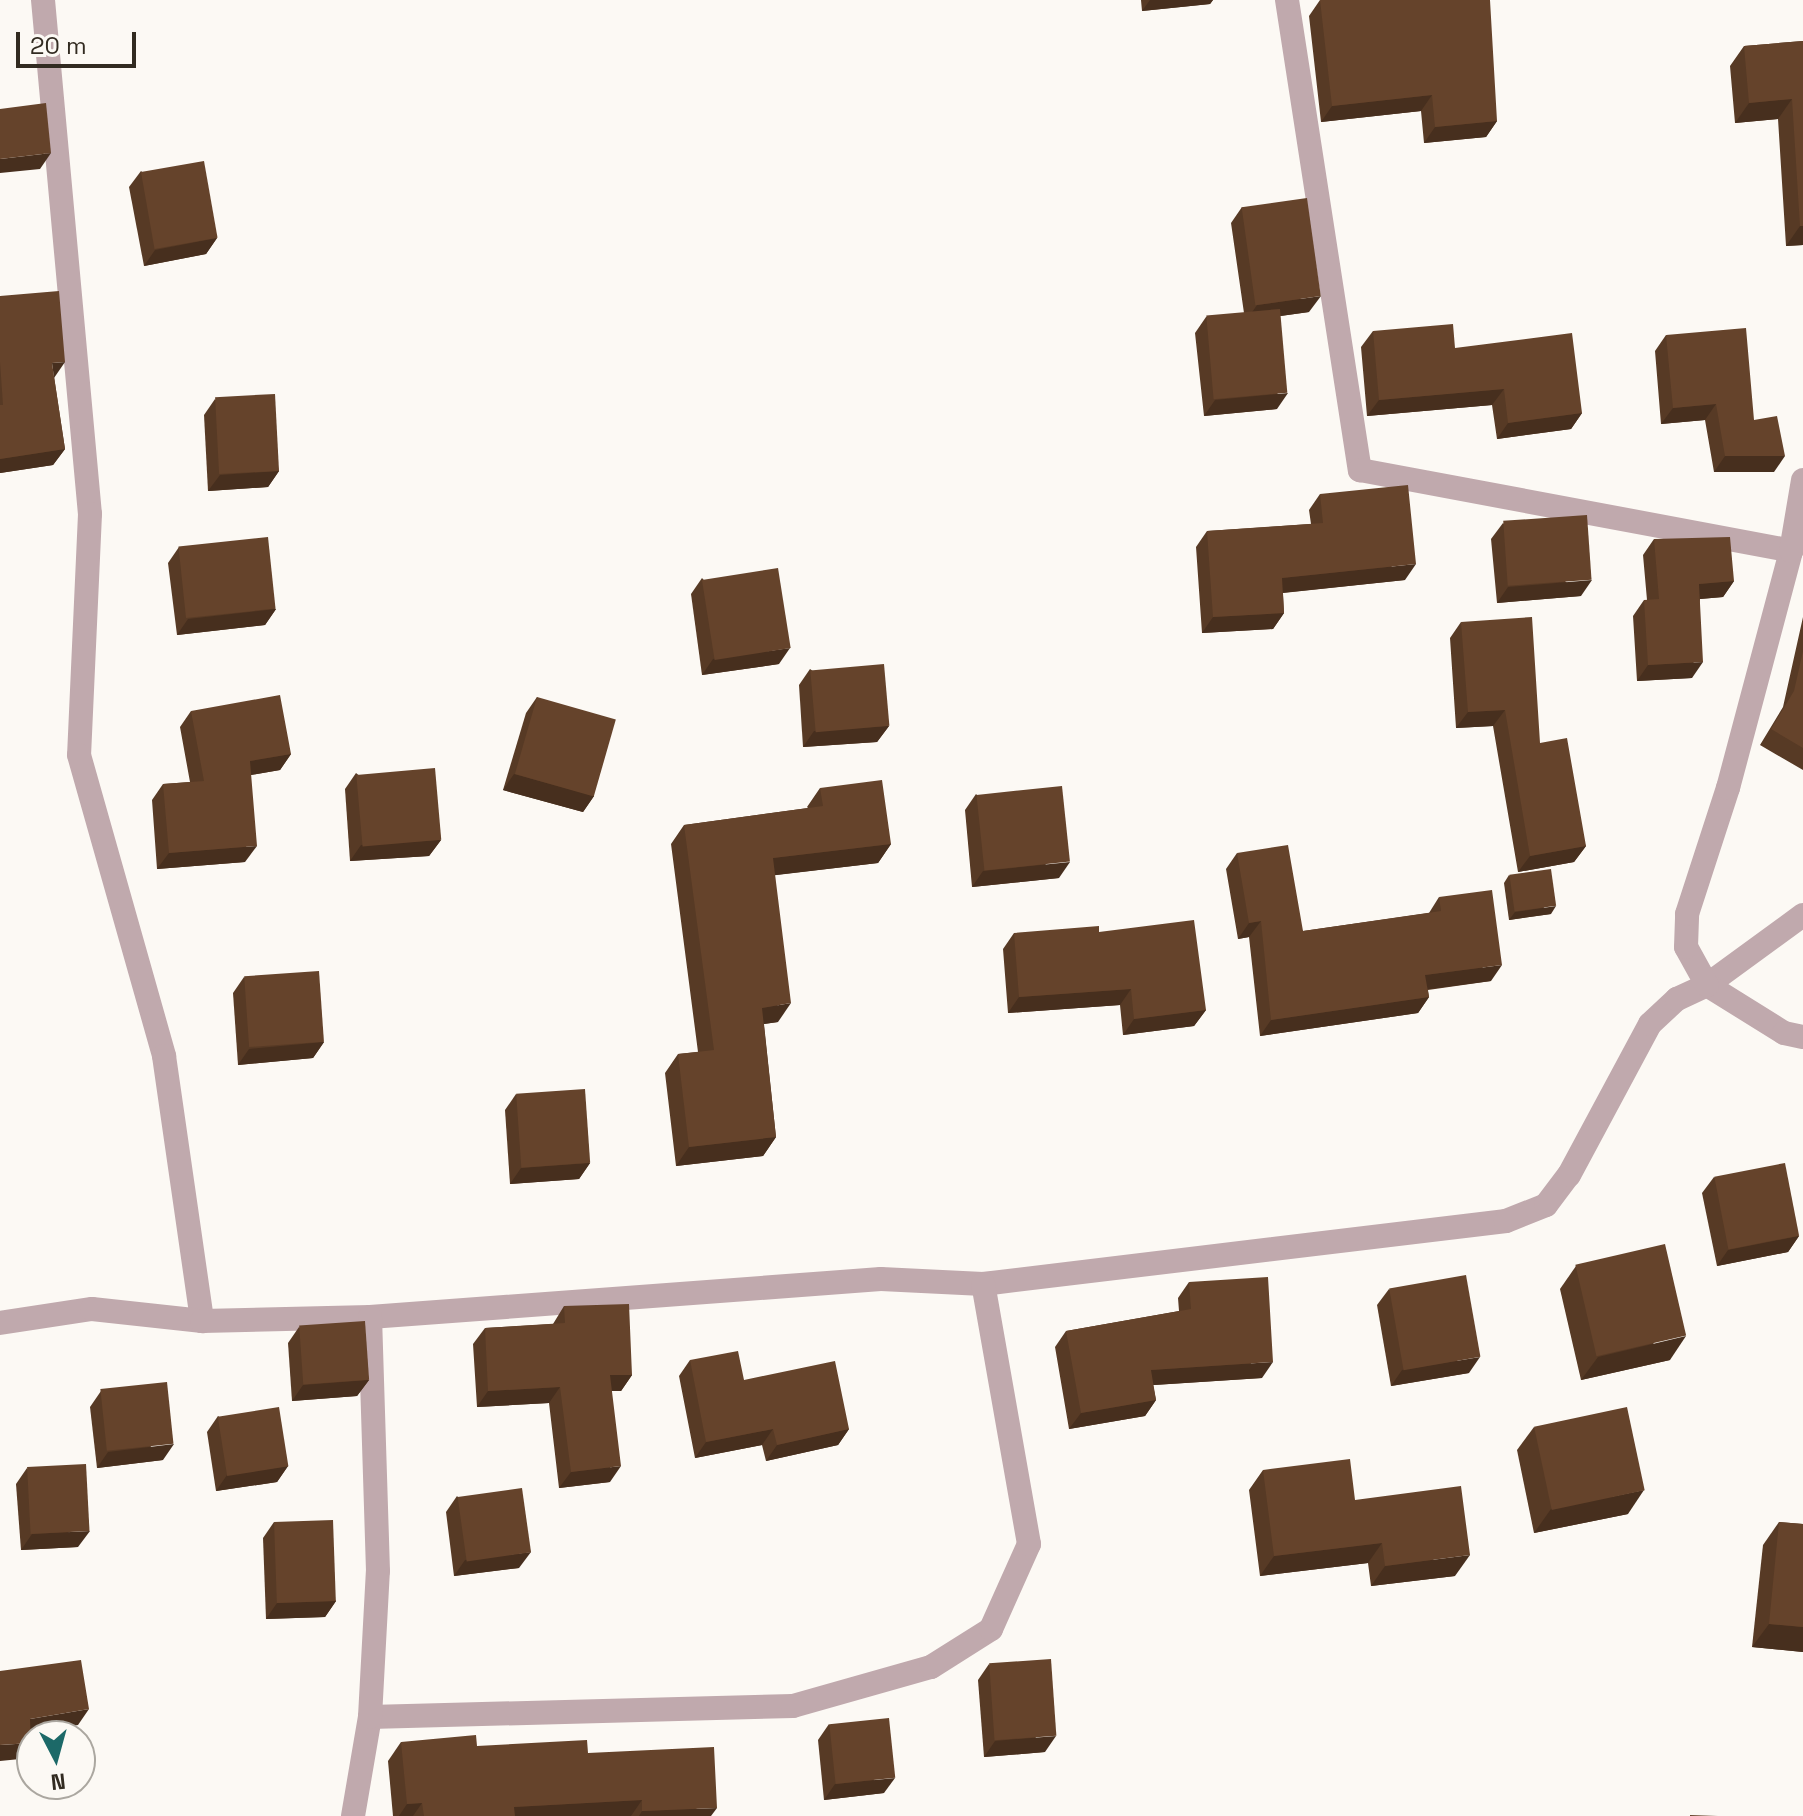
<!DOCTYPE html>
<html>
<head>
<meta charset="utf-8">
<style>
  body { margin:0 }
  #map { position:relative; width:1803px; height:1816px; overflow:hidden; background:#fcf9f4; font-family:"Space Grotesk",sans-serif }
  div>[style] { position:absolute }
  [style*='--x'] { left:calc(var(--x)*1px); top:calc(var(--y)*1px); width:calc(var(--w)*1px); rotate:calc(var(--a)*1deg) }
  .minor>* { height:24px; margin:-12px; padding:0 12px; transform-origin:12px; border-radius:12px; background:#c0a9ad }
  .wall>* { inset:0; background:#573a25 }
  .shaded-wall>* { inset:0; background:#472f1e }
  .building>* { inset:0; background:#65432b; transform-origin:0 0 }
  span { translate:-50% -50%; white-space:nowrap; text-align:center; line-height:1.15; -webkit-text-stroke:8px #fcf9f4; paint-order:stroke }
  .north { position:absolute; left:16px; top:1720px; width:80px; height:80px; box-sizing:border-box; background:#fcf9f4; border:2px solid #aba7a0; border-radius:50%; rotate:174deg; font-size:22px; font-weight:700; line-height:32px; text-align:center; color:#322b21 }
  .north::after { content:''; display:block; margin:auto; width:28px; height:36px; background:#1c6968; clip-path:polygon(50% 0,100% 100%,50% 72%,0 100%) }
  .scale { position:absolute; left:16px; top:32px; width:120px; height:36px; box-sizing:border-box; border:4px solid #322b21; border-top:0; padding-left:10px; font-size:24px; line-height:28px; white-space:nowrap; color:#322b21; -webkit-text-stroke:6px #fcf9f4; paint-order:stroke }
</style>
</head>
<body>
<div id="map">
  <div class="minor">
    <i style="--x:43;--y:0;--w:516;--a:84.78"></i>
    <i style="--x:90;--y:514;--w:241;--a:92.6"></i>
    <i style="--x:79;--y:755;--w:313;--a:74.2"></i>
    <i style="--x:164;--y:1056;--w:268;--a:81.8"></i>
    <i style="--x:1287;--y:0;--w:476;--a:81.2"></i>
    <i style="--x:1360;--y:470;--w:439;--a:10.6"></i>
    <i style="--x:1803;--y:915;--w:119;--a:143.9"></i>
    <i style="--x:1707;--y:985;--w:91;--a:31.9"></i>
    <i style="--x:1784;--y:1033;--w:19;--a:12"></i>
    <i style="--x:0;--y:1323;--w:93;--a:-8.7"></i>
    <i style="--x:92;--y:1309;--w:111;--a:6.2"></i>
    <i style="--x:202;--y:1321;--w:168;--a:-1.4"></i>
    <i style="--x:370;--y:1317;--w:512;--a:-4.25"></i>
    <i style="--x:881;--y:1279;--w:102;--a:2.8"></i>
    <i style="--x:983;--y:1284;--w:527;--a:-6.87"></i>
    <i style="--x:1506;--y:1221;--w:43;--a:-21.8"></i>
    <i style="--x:1546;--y:1205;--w:38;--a:-53"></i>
    <i style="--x:1569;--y:1175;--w:171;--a:-61.8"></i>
    <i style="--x:1650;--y:1024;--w:37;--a:-43"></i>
    <i style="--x:1677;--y:999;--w:33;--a:-25"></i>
    <i style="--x:1707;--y:985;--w:43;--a:-118.9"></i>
    <i style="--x:1686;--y:947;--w:33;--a:-88"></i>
    <i style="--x:1687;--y:914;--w:133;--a:-72"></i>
    <i style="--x:1728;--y:788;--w:245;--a:-75.1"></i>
    <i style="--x:1791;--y:551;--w:72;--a:-80.4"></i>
    <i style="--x:370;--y:1717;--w:423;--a:-1.5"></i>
    <i style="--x:793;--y:1706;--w:143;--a:-15.8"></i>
    <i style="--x:931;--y:1667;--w:71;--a:-32.3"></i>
    <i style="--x:991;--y:1629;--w:93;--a:-65.9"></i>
    <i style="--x:1029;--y:1544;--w:264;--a:-100"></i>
    <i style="--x:353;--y:1816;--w:100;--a:-80.3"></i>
    <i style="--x:370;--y:1717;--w:146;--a:-86.9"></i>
    <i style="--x:378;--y:1571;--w:254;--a:-91.8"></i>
  </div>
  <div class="wall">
    <i style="clip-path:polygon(1141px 0,1213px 0,1210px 4px,1142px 11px)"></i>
    <i style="clip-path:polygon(1320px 0,1497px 121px,1486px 137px,1424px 143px,1421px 111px,1321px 122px,1309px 16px)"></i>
    <i style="clip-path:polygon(1803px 41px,1803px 245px,1786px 246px,1778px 119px,1735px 123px,1730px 66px,1744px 46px)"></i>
    <i style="clip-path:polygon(141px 171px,217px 238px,206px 254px,144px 266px,129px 187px)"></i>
    <i style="clip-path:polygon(1242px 207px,1309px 312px,1280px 316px,1277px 409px,1204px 416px,1195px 333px,1206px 317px,1244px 313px,1231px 223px)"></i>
    <i style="clip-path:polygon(0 296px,54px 377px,65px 449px,53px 465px,0 473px)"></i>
    <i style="clip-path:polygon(1373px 331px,1455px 348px,1582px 413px,1571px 429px,1497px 439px,1492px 405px,1367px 416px,1361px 347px)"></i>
    <i style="clip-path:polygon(1666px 335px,1754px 420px,1774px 472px,1714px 472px,1705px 420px,1661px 424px,1655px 351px)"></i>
    <i style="clip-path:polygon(215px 399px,279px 471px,268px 487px,208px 491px,204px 415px)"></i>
    <i style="clip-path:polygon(1320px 494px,1405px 580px,1283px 593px,1284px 613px,1273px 629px,1202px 633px,1196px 547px,1207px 531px,1311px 524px,1309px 510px)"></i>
    <i style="clip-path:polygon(1503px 523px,1581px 596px,1497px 603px,1491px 539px)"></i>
    <i style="clip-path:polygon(1654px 539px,1734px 581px,1723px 597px,1700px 599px,1692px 678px,1637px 681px,1633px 616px,1644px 600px,1647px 600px,1643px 555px)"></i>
    <i style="clip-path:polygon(179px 547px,276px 609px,265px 625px,177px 635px,168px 563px)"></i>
    <i style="clip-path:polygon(702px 578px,779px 664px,702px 675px,691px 594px)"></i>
    <i style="clip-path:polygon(1803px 617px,1803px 770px,1760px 745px,1783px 707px)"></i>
    <i style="clip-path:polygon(1461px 622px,1586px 846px,1574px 862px,1518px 872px,1493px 726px,1456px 728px,1450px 638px)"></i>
    <i style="clip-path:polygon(810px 669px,889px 726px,877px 742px,803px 747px,799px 685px)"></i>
    <i style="clip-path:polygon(537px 697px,594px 796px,583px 812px,503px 790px,526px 713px)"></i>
    <i style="clip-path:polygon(191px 711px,291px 754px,280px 770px,251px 775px,245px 862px,157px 869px,152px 800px,163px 784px,190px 782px,180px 727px)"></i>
    <i style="clip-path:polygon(356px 773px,441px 840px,429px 856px,350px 861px,345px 789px)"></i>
    <i style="clip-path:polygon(820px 788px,891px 844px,878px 863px,775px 875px,778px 1022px,764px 1024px,776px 1137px,763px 1156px,676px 1166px,665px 1073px,678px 1054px,698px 1052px,671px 844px,684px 825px,808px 808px,807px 807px)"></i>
    <i style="clip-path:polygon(976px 794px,1059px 878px,972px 887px,965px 810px)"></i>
    <i style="clip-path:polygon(1237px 853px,1303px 931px,1429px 913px,1439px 897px,1491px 981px,1428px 990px,1429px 997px,1418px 1013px,1260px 1036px,1249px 937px,1238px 939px,1226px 869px)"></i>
    <i style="clip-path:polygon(1509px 875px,1551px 914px,1509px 920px,1504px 883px)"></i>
    <i style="clip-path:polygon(1099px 932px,1206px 1010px,1194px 1026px,1123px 1035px,1120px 1005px,1008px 1013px,1003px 949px,1014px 933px)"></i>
    <i style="clip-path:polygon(244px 977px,324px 1042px,313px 1058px,238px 1065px,233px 993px)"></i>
    <i style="clip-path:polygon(516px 1094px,590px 1163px,579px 1179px,510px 1184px,505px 1110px)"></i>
    <i style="clip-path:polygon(1714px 1177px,1799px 1236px,1788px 1252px,1717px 1266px,1702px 1193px)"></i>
    <i style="clip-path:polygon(1576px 1266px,1670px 1360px,1581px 1380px,1560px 1289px)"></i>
    <i style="clip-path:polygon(1189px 1282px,1262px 1378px,1153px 1385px,1156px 1400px,1145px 1416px,1069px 1429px,1055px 1347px,1066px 1331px,1179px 1311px,1178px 1298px)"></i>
    <i style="clip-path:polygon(1389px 1289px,1469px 1373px,1391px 1386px,1377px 1305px)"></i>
    <i style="clip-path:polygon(564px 1306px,632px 1375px,621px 1391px,612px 1391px,610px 1482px,559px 1488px,549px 1403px,477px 1407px,473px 1344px,485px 1328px,553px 1324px)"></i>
    <i style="clip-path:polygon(299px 1327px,369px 1380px,357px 1396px,292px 1401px,288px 1343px)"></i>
    <i style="clip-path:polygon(690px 1360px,744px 1380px,849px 1429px,838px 1445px,766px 1461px,762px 1445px,695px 1458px,679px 1376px)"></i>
    <i style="clip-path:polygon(101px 1391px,163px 1460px,97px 1468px,90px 1407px)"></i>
    <i style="clip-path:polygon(218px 1416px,288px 1466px,277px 1482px,216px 1491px,207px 1432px)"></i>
    <i style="clip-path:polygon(1534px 1427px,1628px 1514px,1534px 1533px,1517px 1450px)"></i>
    <i style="clip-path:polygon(27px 1468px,78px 1547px,21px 1550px,16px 1484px)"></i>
    <i style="clip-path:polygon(1263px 1470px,1355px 1500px,1455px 1576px,1371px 1586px,1368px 1563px,1260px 1576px,1249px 1490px)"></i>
    <i style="clip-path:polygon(457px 1496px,519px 1568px,454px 1576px,446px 1512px)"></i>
    <i style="clip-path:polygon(274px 1522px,336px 1601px,325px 1617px,266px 1619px,263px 1538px)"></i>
    <i style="clip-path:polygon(1779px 1522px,1803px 1524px,1803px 1652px,1752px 1647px,1763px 1545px)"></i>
    <i style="clip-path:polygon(989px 1664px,1045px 1752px,984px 1757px,978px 1680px)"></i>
    <i style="clip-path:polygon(829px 1724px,884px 1793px,824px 1800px,818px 1740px)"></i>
    <i style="clip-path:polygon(401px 1742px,588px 1753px,711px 1816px,393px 1816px,388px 1761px)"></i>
  </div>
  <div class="shaded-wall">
    <i style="clip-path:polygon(1150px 0,1213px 0,1210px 4px,1142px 11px)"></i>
    <i style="clip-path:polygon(1432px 95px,1421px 111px,1321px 122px,1332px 106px)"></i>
    <i style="clip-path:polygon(1792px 99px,1778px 119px,1735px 123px,1749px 103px)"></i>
    <i style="clip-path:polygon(1497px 121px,1486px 137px,1424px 143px,1435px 127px)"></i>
    <i style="clip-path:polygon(51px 153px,40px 169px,0 173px,0 159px)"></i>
    <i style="clip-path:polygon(1800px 226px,1803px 226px,1803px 245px,1786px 246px)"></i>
    <i style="clip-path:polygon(217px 238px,206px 254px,144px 266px,155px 250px)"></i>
    <i style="clip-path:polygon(1321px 296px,1309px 312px,1246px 321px,1257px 305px)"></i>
    <i style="clip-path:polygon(65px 362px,54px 378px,52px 363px)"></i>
    <i style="clip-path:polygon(1504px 389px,1492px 405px,1367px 416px,1379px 400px)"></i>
    <i style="clip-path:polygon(1288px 393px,1277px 409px,1204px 416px,1215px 400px)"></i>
    <i style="clip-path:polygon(1716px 404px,1705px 420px,1661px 424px,1673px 408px)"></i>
    <i style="clip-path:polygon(1582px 413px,1571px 429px,1497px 439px,1508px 423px)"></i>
    <i style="clip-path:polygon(65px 449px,53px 465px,0 473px,0 459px)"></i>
    <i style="clip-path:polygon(1725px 456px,1785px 456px,1774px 472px,1714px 472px)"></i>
    <i style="clip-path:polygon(279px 471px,268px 487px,208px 491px,220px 475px)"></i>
    <i style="clip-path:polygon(1416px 564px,1405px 580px,1271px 594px,1282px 578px)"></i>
    <i style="clip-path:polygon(1592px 580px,1581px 596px,1497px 603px,1508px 587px)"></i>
    <i style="clip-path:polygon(1734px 581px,1723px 597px,1688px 600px,1699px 584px)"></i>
    <i style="clip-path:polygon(276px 609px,265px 625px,177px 635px,188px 619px)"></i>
    <i style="clip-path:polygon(1284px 613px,1273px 629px,1202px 633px,1213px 617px)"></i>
    <i style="clip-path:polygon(790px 648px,779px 664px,702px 675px,713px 659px)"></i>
    <i style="clip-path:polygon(1703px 662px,1692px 678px,1637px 681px,1648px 665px)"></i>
    <i style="clip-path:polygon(1505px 710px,1493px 726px,1456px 728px,1468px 712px)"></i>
    <i style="clip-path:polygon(889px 726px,877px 742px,803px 747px,814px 731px)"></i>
    <i style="clip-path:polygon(291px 754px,280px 770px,239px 777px,250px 761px)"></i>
    <i style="clip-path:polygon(514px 774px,594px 796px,583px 812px,503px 790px)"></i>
    <i style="clip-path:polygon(441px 840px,429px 856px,350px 861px,361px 845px)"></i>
    <i style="clip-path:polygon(891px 844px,878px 863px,760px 877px,773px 858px)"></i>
    <i style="clip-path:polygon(257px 846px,245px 862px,157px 869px,169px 853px)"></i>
    <i style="clip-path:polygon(1586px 846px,1574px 862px,1518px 872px,1530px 856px)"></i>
    <i style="clip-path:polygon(1070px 862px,1059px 878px,972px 887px,983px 871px)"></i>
    <i style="clip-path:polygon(1556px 906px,1551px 914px,1509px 920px,1515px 912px)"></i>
    <i style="clip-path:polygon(1261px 921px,1249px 937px,1238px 939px,1249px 923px)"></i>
    <i style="clip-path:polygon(1502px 965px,1491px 981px,1414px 991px,1425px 975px)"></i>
    <i style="clip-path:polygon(1131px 989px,1120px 1005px,1008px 1013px,1019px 997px)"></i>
    <i style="clip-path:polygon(1429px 997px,1418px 1013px,1260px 1036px,1271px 1020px)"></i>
    <i style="clip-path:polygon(791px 1003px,778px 1022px,749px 1026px,762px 1008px)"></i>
    <i style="clip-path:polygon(1206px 1010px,1194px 1026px,1123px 1035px,1134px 1019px)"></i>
    <i style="clip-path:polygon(324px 1042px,313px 1058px,238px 1065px,249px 1049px)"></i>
    <i style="clip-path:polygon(776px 1137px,763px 1156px,676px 1166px,689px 1147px)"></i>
    <i style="clip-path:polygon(590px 1163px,579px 1179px,510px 1184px,521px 1168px)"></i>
    <i style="clip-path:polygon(1799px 1236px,1788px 1252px,1717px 1266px,1728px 1250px)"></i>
    <i style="clip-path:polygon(1686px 1336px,1670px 1360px,1581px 1380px,1598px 1357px)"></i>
    <i style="clip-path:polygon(1480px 1357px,1469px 1373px,1391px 1386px,1402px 1370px)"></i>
    <i style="clip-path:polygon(1273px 1362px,1262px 1378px,1139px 1386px,1151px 1370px)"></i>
    <i style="clip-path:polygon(610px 1375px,632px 1375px,621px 1391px,599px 1391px)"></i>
    <i style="clip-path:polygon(369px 1380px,357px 1396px,292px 1401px,303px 1385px)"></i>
    <i style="clip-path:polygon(560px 1387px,549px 1403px,477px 1407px,488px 1391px)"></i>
    <i style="clip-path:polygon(1156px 1400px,1145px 1416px,1069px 1429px,1081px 1413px)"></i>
    <i style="clip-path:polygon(773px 1429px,762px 1445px,695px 1458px,706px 1442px)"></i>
    <i style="clip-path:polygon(849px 1429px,838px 1445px,766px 1461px,777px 1445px)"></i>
    <i style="clip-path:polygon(174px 1444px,163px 1460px,97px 1468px,108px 1452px)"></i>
    <i style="clip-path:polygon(288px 1466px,277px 1482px,216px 1491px,227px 1475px)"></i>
    <i style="clip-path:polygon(621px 1466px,610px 1482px,559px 1488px,571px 1472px)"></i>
    <i style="clip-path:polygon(1644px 1490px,1628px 1514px,1534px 1533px,1551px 1509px)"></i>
    <i style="clip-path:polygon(90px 1531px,78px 1547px,21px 1550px,32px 1534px)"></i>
    <i style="clip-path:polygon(1382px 1543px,1368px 1563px,1260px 1576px,1274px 1556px)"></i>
    <i style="clip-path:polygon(531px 1552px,519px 1568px,454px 1576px,465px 1560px)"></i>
    <i style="clip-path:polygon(1470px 1555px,1455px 1576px,1371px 1586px,1385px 1566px)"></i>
    <i style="clip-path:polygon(336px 1601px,325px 1617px,266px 1619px,277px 1603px)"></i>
    <i style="clip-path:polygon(1769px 1624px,1803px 1627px,1803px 1652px,1752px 1647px)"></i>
    <i style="clip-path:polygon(89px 1709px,78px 1725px,18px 1735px,30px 1719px)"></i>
    <i style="clip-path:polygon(1056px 1736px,1045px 1752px,984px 1757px,995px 1741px)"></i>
    <i style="clip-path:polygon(31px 1743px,20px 1759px,0 1761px,0 1745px)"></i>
    <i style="clip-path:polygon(895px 1778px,884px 1793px,824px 1800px,835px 1784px)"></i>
    <i style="clip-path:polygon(642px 1800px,631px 1816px,507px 1816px,514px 1807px)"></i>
    <i style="clip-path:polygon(422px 1803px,413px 1816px,399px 1816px,407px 1804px)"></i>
    <i style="clip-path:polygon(717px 1808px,711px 1816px,639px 1816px,642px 1811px)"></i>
  </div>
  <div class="building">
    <i style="clip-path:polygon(1320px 0,1490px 0,1497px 121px,1435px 127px,1432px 95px,1332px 106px)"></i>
    <i style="clip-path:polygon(1803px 41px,1803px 226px,1800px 226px,1792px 99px,1749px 103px,1744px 46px)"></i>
    <i style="clip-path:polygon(46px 103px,51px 153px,0 159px,0 109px)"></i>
    <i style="left:204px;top:161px;width:78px;height:64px;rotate:80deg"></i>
    <i style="left:1307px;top:198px;width:99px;height:66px;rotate:82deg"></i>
    <i style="clip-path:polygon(59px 291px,65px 362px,52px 363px,65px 449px,0 459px,0 405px,3px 405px,0 362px,0 296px)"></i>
    <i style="left:1280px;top:309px;width:84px;height:74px;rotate:85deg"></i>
    <i style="clip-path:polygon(1453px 324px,1455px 348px,1572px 333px,1582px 413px,1508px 423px,1504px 389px,1379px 400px,1373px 331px)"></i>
    <i style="clip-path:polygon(1746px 328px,1754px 420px,1777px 416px,1785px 456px,1725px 456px,1716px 404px,1673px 408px,1666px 335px)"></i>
    <i style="left:275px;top:394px;width:77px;height:60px;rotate:87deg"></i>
    <i style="clip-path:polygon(1408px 485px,1416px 564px,1282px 578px,1284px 613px,1213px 617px,1207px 531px,1323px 523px,1320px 494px)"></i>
    <i style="left:1587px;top:515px;width:65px;height:84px;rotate:86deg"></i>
    <i style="left:268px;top:537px;width:72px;height:90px;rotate:84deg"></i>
    <i style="clip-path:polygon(1730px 537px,1734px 581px,1699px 584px,1703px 662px,1648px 665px,1644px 600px,1659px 599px,1654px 539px)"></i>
    <i style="left:778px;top:568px;width:81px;height:77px;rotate:81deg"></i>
    <i style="clip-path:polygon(1532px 617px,1540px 743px,1567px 738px,1586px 846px,1530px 856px,1505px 710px,1468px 712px,1461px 622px)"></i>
    <i style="clip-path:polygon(1803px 651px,1803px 748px,1771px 729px,1794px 691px)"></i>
    <i style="left:884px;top:664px;width:62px;height:74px;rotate:85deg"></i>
    <i style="clip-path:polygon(280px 695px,291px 754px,250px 761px,257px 846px,169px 853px,163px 784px,204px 781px,191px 711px)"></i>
    <i style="left:537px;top:697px;width:82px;height:80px;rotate:16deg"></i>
    <i style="left:435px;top:768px;width:72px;height:79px;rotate:85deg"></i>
    <i style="clip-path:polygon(882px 780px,891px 844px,773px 858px,791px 1003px,762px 1008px,776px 1137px,689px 1147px,678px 1054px,714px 1050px,684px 825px,823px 806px,820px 788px)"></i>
    <i style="left:1062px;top:786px;width:76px;height:86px;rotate:84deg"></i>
    <i style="clip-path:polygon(1288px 845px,1303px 931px,1441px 911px,1439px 897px,1492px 890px,1502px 965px,1425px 975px,1429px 997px,1271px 1020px,1261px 921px,1249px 923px,1237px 853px)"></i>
    <i style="left:1551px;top:869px;width:37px;height:42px;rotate:82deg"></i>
    <i style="clip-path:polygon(1194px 920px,1206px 1010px,1134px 1019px,1131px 989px,1019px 997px,1014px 933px,1099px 926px,1099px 932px)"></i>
    <i style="left:319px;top:971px;width:71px;height:75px;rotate:86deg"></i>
    <i style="left:585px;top:1089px;width:74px;height:69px;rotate:86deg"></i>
    <i style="left:1785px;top:1163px;width:74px;height:72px;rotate:79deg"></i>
    <i style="left:1665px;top:1244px;width:94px;height:92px;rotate:77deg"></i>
    <i style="left:1466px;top:1275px;width:83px;height:78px;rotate:80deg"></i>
    <i style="clip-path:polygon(1268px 1277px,1273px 1362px,1151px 1370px,1156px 1400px,1081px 1413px,1066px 1331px,1191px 1309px,1189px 1282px)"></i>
    <i style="clip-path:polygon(629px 1304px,632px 1375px,610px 1375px,621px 1466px,571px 1472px,560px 1387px,488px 1391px,485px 1328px,565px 1323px,564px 1306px)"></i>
    <i style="left:365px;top:1321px;width:59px;height:66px;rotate:86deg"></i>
    <i style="clip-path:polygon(738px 1351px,744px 1380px,835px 1361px,849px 1429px,777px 1445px,773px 1429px,706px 1442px,690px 1360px)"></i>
    <i style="left:167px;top:1382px;width:62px;height:67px;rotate:84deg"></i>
    <i style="left:279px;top:1407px;width:60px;height:62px;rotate:81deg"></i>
    <i style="left:1627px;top:1407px;width:85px;height:95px;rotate:78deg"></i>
    <i style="clip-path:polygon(1350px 1459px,1355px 1500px,1461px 1486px,1470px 1555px,1385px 1566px,1382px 1543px,1274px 1556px,1263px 1470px)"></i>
    <i style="left:86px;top:1464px;width:67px;height:59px;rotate:87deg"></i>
    <i style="left:522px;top:1488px;width:65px;height:65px;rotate:82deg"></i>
    <i style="left:333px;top:1520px;width:81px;height:59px;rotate:88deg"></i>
    <i style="clip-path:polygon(1779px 1522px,1803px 1524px,1803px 1627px,1769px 1624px)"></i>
    <i style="left:1051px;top:1659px;width:77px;height:62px;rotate:86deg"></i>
    <i style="clip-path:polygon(81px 1660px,89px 1709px,30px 1719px,31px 1743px,0 1745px,0 1671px)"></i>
    <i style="left:889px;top:1718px;width:60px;height:60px;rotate:84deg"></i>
    <i style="clip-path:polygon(476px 1735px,477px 1746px,587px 1740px,588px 1753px,714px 1747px,717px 1808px,642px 1811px,642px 1800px,514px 1807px,515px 1816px,424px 1816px,422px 1803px,407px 1804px,401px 1742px)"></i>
    <i style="clip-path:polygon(1690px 1815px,1718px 1816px,1690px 1816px)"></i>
  </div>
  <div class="north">N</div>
  <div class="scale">20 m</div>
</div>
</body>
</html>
